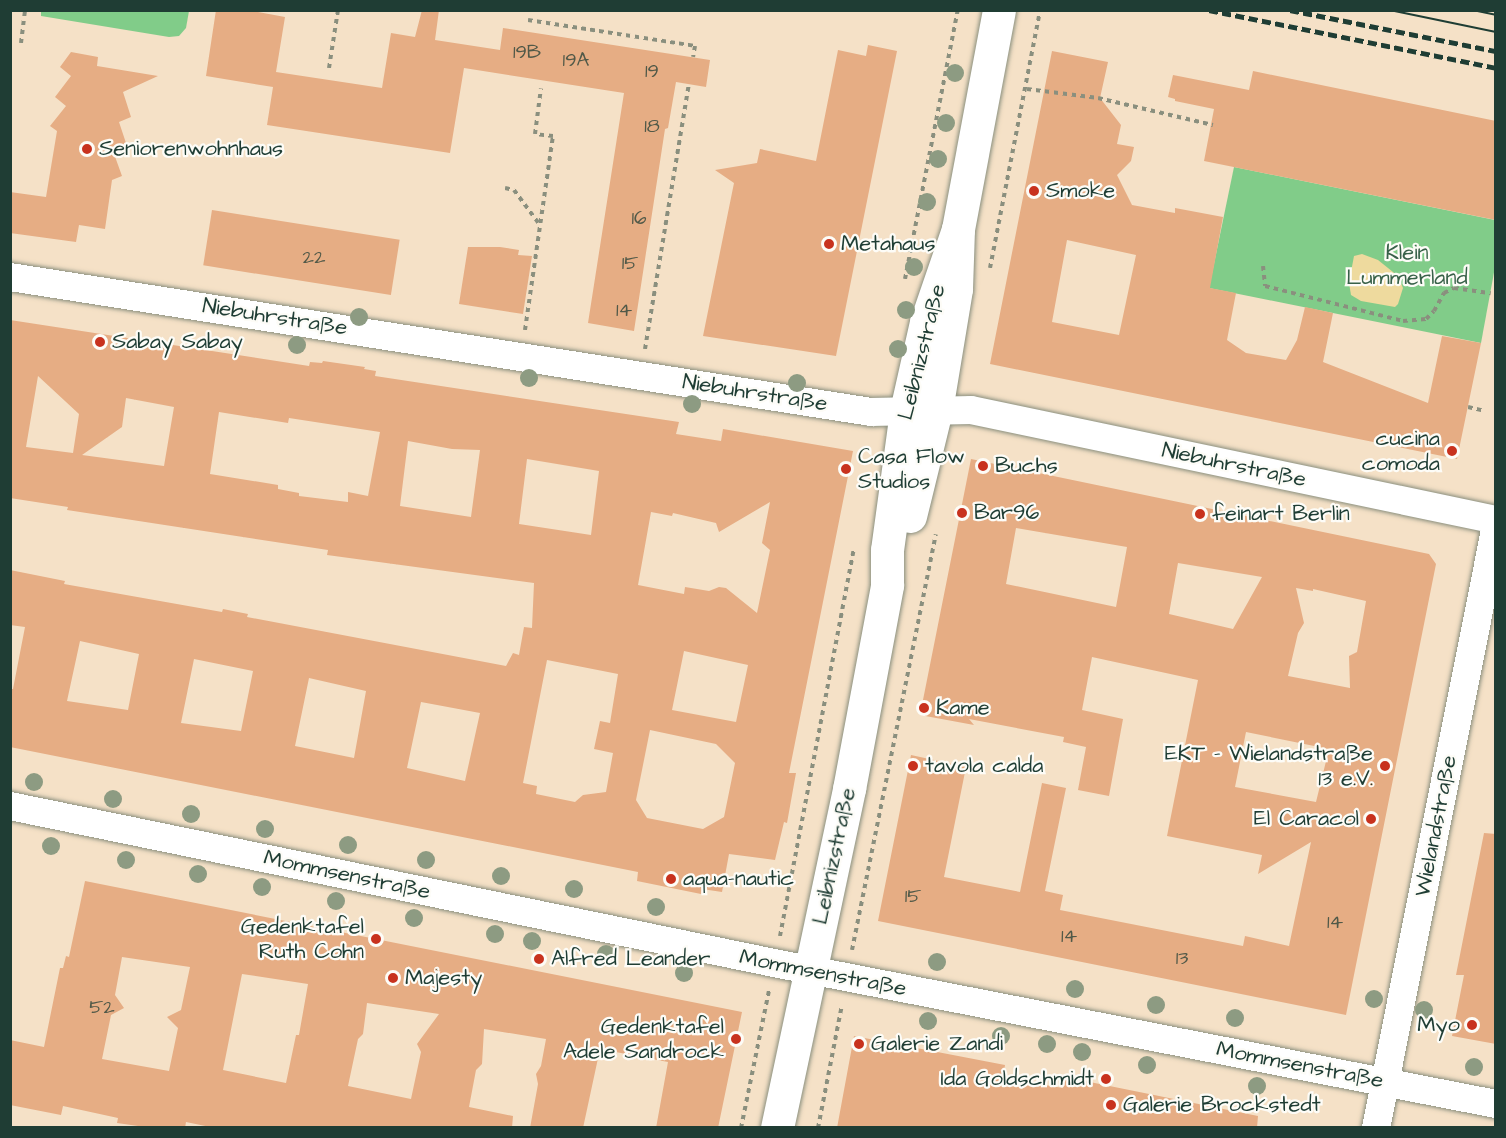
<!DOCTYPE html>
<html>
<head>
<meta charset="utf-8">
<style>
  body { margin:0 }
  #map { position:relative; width:1506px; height:1138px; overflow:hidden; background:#f5e1c7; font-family:"Architects Daughter",sans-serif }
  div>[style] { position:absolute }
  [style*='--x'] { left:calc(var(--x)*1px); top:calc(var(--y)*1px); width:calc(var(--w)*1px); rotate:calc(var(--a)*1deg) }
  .green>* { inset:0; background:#81cc89 }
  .sand>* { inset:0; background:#eeda9e }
  .building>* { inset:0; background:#e6ad84; transform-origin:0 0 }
  .path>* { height:4px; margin-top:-2px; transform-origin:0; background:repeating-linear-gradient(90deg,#8a8f7e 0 4.5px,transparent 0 9px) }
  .roads { filter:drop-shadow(0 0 2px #8a8f7e) drop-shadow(0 0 2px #8a8f7e) }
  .minor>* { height:28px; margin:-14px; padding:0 14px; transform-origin:14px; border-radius:14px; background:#fff }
  .tertiary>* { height:33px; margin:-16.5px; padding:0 16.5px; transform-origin:16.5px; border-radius:16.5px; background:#fff }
  .tram>* { height:1.5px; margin:-0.75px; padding:0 0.75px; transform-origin:0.75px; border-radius:0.75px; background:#1f3d34 }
  .rail>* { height:4.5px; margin-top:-2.25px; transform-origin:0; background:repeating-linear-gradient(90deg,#1f3d34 0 9px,transparent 0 13.5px) }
  .trees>* { width:18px; height:18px; margin:-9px; border-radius:50%; background:#8d9b82 }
  .dots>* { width:16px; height:16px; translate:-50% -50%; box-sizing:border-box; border:3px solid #fdfcf7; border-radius:50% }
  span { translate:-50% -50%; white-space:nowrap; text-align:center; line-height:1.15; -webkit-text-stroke:4.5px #fdfcf7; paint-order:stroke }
  .number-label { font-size:20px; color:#515948 }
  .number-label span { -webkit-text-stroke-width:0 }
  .poi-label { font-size:22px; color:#1f3d34 }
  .left { translate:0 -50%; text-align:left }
  .right { translate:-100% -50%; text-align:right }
  .park-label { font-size:22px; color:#386149 }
  .street-label { font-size:22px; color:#1f3d34 }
  .frame { position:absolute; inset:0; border:12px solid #1f3d34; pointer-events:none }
</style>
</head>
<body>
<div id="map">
  <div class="green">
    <i style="clip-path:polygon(41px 11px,189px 10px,189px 11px,186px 28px,179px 36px,169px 37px,41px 16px)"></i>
    <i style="clip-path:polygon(1234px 167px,1495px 220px,1495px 267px,1481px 343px,1209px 288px)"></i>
  </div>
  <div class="sand">
    <i style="clip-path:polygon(1362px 254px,1378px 260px,1398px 276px,1403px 288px,1398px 304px,1395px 307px,1361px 301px,1351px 295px,1349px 283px,1354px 256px)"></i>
  </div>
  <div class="building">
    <i style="clip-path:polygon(216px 10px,247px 10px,285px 17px,276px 72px,382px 88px,391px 33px,415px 37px,422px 10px,439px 10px,435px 40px,500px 50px,503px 28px,710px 60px,706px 87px,676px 82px,668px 128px,665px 129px,634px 331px,588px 323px,624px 93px,464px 68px,450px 153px,267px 125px,273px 87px,206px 76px)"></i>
    <i style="clip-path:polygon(868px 45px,897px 51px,836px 356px,703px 336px,734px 183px,715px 170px,757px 163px,760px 149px,816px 161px,838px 50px,866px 56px)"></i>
    <i style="clip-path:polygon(evenodd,1052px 51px,1108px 62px,1100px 98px,1121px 125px,1117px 144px,1134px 147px,1131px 161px,1117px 175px,1132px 205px,1175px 213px,1175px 208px,1223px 217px,1210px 288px,1236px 293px,1227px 340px,1246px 353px,1286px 360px,1297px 340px,1305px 307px,1333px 313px,1323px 362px,1428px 403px,1442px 336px,1481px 343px,1457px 459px,990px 364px,1052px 51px,1067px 240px,1136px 255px,1119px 335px,1052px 322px,1067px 240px)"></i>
    <i style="clip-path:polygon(71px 52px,98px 57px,97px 66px,158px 76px,123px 92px,131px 117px,119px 122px,127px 146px,113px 151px,122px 176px,112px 180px,105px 229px,79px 225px,76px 242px,10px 233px,10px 192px,46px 197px,57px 131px,50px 126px,66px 106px,55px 97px,71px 76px,60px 67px)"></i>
    <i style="clip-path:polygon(1253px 71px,1496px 121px,1496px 220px,1204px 161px,1214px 109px,1175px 101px,1175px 99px,1168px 97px,1173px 75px,1249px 90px)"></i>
    <i style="left:212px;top:210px;width:190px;height:56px;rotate:9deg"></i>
    <i style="clip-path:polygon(468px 247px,500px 247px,519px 250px,518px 255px,532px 256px,523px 314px,459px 304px)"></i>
    <i style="clip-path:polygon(evenodd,10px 320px,309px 366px,310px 362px,322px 363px,323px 361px,365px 367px,364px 369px,376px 371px,375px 376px,679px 422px,676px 434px,721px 441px,723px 429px,853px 451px,789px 773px,796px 773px,787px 823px,784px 822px,775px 860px,729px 854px,722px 892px,702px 889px,701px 894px,637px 881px,638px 872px,10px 747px,10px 689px,13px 689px,25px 627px,10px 625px,10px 570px,65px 581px,64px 584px,222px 612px,223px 609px,248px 614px,247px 617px,506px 666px,513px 653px,519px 655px,524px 627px,532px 628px,534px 583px,327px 555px,328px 550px,67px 510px,68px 507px,10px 498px,10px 320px,38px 376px,79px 414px,73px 453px,26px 447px,38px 376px,10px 320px,126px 398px,174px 407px,164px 466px,82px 455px,122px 427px,126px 398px,10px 320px,219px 412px,288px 423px,289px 418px,380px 432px,368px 496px,348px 492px,348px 502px,299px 496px,299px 493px,278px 489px,278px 485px,210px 474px,219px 412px,10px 320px,408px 441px,452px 449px,480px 450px,471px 517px,400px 506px,408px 441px,10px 320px,527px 459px,599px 471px,591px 535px,519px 524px,527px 459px,10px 320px,770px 502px,762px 543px,770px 550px,757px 613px,726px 588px,719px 587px,709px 591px,685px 587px,684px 594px,638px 585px,651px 512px,672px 516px,673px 513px,716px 523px,719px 532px,770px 502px,10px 320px,80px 641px,139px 654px,128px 710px,67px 701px,80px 641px,10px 320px,684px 651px,748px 665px,736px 722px,672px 710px,684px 651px,10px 320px,194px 659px,253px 671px,241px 731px,181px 723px,194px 659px,10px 320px,547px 660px,618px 674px,610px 723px,600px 721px,594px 749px,613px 753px,606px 792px,583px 795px,575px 802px,536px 794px,537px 786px,523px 783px,547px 660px,10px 320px,309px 678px,366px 691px,354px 758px,295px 746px,309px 678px,10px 320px,421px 702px,480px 713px,465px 781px,407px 768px,421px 702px,10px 320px,650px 730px,716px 744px,735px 763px,724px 817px,703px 829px,647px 818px,636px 800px,650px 730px)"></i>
    <i style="clip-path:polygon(evenodd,971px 459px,1429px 554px,1436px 564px,1346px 1015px,878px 921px,911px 755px,966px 767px,944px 877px,1020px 892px,1042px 783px,1066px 788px,1045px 891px,1063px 895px,1060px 910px,1243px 946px,1245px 936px,1289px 946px,1311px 842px,1258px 874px,1262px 855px,1167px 836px,1198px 680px,1092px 657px,1082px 710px,1123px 719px,1109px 796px,1078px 790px,1086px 747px,1063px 742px,1064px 737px,969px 719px,974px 725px,920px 715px,971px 459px,1016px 528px,1127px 547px,1116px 607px,1006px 584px,1016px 528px,971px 459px,1178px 563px,1262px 577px,1233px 629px,1169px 614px,1178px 563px,971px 459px,1296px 588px,1313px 591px,1313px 589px,1366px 601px,1357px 652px,1349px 656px,1350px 688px,1288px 676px,1298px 633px,1304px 623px,1296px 588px,971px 459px,1246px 732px,1329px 749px,1316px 802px,1235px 787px,1246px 732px)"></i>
    <i style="clip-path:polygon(1484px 833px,1496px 834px,1496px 1044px,1452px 1036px,1464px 975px,1456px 975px)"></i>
    <i style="clip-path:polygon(evenodd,85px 881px,742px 1012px,718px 1128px,656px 1128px,668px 1062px,600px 1049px,583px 1128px,530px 1128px,538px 1084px,536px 1074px,541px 1066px,546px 1039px,484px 1029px,482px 1064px,476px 1070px,469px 1107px,513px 1116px,512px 1128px,215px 1128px,186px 1122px,185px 1128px,152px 1128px,117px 1123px,118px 1118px,63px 1106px,61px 1115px,10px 1105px,10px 1040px,44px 1047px,60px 968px,63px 968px,66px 956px,69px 957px,85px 881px,122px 957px,190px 967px,181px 1010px,167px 1017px,178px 1028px,169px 1071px,102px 1059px,111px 1015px,124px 1008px,115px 995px,122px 957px,85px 881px,242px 974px,308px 984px,299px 1035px,296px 1035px,286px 1083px,223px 1070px,242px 974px,85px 881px,367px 1003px,439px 1014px,417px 1044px,421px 1052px,411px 1099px,348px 1086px,358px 1039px,363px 1034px,367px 1003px)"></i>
    <i style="clip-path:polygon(854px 1036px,1005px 1065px,1003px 1078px,1063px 1088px,1065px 1077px,1258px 1116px,1257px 1128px,837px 1128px)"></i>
  </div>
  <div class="path">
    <i style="--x:528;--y:20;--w:169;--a:8.8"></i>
    <i style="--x:695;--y:46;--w:11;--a:100"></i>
    <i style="--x:21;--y:43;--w:33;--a:-83"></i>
    <i style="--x:329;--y:68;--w:59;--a:-81.2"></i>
    <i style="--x:1027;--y:89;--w:72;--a:7.2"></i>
    <i style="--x:1098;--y:98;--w:118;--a:13.2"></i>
    <i style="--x:505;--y:188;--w:9;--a:13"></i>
    <i style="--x:514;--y:190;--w:44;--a:53.4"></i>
    <i style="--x:1263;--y:266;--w:20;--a:84"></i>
    <i style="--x:1265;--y:286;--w:142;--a:14.2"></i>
    <i style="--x:1403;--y:321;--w:23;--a:-5"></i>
    <i style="--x:1426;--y:319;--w:11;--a:-45"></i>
    <i style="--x:1434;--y:311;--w:21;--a:-61"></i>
    <i style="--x:1444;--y:293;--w:11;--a:-27"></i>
    <i style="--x:1454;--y:288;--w:37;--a:8"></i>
    <i style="--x:990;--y:268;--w:263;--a:-79"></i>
    <i style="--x:905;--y:279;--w:274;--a:-78.9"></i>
    <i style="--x:525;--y:330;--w:196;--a:-81.8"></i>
    <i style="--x:553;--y:136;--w:18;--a:-174"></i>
    <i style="--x:535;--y:134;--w:46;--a:-82.6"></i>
    <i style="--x:645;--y:349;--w:269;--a:-80.6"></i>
    <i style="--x:1468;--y:407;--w:17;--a:13"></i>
    <i style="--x:780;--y:936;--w:395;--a:-79.2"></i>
    <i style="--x:852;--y:950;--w:424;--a:-78.6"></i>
    <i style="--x:741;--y:1128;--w:141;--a:-78.5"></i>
    <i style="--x:818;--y:1128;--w:125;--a:-79"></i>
  </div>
  <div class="roads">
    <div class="minor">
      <i style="--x:10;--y:277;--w:872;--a:8.91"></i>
      <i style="--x:871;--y:412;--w:100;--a:-1.1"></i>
      <i style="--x:971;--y:410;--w:536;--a:11.83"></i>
      <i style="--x:10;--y:806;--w:780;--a:11.61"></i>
      <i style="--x:774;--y:963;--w:736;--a:11.05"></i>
      <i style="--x:1376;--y:1128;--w:615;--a:-78.74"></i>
    </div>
    <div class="tertiary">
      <i style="--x:910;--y:516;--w:109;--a:-76.2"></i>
      <i style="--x:936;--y:410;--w:123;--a:-80.6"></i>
      <i style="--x:956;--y:289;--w:60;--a:-88.1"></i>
      <i style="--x:958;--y:229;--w:223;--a:-79.4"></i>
      <i style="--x:777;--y:1128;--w:347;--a:-78"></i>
      <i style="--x:849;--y:789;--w:208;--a:-79.4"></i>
      <i style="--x:887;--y:585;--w:35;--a:-90"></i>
      <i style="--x:887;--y:550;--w:140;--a:-82.2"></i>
      <i style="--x:906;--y:411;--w:91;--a:-77.3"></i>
      <i style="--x:926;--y:322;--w:98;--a:-71"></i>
    </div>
  </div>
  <div class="tram">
    <i style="--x:1390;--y:10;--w:108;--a:11.7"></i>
    <i style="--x:1473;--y:10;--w:24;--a:12"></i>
  </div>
  <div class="rail">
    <i style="--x:1209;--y:10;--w:293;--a:11.4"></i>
    <i style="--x:1290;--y:10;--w:210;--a:11.3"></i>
  </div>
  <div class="trees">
    <i style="left:955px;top:73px"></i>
    <i style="left:946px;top:123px"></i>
    <i style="left:938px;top:159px"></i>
    <i style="left:927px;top:202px"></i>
    <i style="left:914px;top:267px"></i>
    <i style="left:906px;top:310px"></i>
    <i style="left:359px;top:317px"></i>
    <i style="left:297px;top:345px"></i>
    <i style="left:898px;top:349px"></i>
    <i style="left:529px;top:378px"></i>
    <i style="left:797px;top:383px"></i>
    <i style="left:692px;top:404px"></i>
    <i style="left:34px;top:782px"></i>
    <i style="left:113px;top:799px"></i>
    <i style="left:191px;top:814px"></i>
    <i style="left:265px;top:829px"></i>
    <i style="left:348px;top:845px"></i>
    <i style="left:51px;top:846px"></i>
    <i style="left:126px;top:860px"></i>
    <i style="left:426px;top:860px"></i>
    <i style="left:198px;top:874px"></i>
    <i style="left:501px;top:876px"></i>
    <i style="left:262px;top:887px"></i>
    <i style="left:574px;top:889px"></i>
    <i style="left:336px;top:901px"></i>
    <i style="left:656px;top:907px"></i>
    <i style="left:414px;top:918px"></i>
    <i style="left:495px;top:934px"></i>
    <i style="left:532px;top:941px"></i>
    <i style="left:606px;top:954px"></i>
    <i style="left:937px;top:962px"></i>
    <i style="left:684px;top:973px"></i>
    <i style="left:1075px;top:989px"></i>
    <i style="left:1374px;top:999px"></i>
    <i style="left:1156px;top:1005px"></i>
    <i style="left:1424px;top:1010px"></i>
    <i style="left:1235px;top:1018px"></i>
    <i style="left:928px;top:1021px"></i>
    <i style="left:1001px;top:1036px"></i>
    <i style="left:1047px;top:1044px"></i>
    <i style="left:1082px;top:1052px"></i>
    <i style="left:1147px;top:1065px"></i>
    <i style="left:1474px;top:1067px"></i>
    <i style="left:1257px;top:1086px"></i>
  </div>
  <div class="dots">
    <i style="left:87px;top:149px;background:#c8321e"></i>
    <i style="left:1034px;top:191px;background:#c8321e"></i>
    <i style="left:829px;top:244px;background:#c8321e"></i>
    <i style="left:100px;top:342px;background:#c8321e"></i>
    <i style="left:1452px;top:451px;background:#c8321e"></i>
    <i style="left:983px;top:466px;background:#c8321e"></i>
    <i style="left:846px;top:469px;background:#c8321e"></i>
    <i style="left:962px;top:513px;background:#c8321e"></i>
    <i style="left:1200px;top:514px;background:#c8321e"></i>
    <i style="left:924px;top:708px;background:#c8321e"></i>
    <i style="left:913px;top:766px;background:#c8321e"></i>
    <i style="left:1385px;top:766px;background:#c8321e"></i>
    <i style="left:1371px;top:819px;background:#c8321e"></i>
    <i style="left:671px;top:879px;background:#c8321e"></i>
    <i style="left:376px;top:939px;background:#c8321e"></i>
    <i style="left:539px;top:959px;background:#c8321e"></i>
    <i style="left:393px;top:978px;background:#c8321e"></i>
    <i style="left:1472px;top:1025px;background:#c8321e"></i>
    <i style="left:736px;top:1039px;background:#c8321e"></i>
    <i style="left:859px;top:1044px;background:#c8321e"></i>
    <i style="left:1106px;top:1079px;background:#c8321e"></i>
    <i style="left:1111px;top:1105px;background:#c8321e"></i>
  </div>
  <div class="number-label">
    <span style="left:527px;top:52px">19B</span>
    <span style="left:576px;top:60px">19A</span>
    <span style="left:652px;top:71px">19</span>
    <span style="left:652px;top:126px">18</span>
    <span style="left:639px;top:218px">16</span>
    <span style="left:314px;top:257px">22</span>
    <span style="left:630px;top:263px">15</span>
    <span style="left:624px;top:310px">14</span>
    <span style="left:913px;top:896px">15</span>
    <span style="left:1335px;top:922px">14</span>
    <span style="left:1069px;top:936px">14</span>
    <span style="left:1182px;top:958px">13</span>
    <span style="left:102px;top:1007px">52</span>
  </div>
  <div class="poi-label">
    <span class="left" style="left:99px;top:149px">Seniorenwohnhaus</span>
    <span class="left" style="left:1046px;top:191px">Smoke</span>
    <span class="left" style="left:841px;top:244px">Metahaus</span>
    <span class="left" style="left:112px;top:342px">Sabay Sabay</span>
    <span class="right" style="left:1440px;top:451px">cucina<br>comoda</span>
    <span class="left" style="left:858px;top:469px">Casa Flow<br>Studios</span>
    <span class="left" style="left:995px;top:466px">Buchs</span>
    <span class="left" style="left:974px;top:513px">Bar96</span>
    <span class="left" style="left:1212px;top:514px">feinart Berlin</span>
    <span class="left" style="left:936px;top:708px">Kame</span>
    <span class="right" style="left:1373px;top:766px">EKT - Wielandstraße<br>13 e.V.</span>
    <span class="left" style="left:925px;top:766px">tavola calda</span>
    <span class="right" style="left:1359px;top:819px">El Caracol</span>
    <span class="left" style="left:683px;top:879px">aqua-nautic</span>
    <span class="right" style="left:364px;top:939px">Gedenktafel<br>Ruth Cohn</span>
    <span class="left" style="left:551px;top:959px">Alfred Leander</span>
    <span class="left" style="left:405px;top:978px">Majesty</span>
    <span class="right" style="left:1460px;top:1025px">Myo</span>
    <span class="right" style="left:724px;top:1039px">Gedenktafel<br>Adele Sandrock</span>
    <span class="left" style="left:871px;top:1044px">Galerie Zandi</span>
    <span class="right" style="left:1094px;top:1079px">Ida Goldschmidt</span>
    <span class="left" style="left:1123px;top:1105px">Galerie Brockstedt</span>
  </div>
  <div class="park-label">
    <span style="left:1407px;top:265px">Klein<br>Lummerland</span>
  </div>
  <div class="street-label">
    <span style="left:275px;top:317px;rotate:9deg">Niebuhrstraße</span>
    <span style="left:922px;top:352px;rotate:-76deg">Leibnizstraße</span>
    <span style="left:755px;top:393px;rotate:9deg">Niebuhrstraße</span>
    <span style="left:1234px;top:465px;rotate:12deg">Niebuhrstraße</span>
    <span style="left:1436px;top:826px;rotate:-79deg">Wielandstraße</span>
    <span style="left:834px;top:856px;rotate:-78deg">Leibnizstraße</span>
    <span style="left:347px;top:875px;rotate:12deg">Mommsenstraße</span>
    <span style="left:823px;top:973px;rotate:11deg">Mommsenstraße</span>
    <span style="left:1300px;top:1065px;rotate:11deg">Mommsenstraße</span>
  </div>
  <div class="frame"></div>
</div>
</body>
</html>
